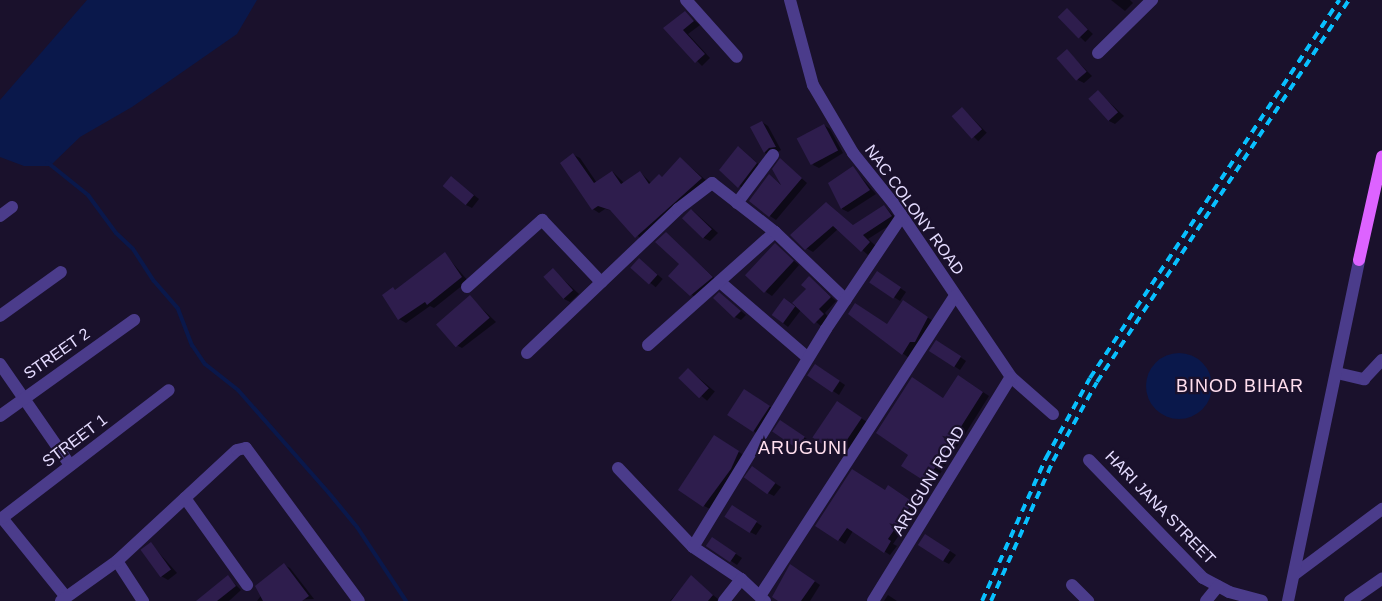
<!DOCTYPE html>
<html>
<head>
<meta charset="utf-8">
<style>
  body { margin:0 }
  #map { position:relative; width:1382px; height:601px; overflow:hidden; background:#1a112c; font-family:Arial,sans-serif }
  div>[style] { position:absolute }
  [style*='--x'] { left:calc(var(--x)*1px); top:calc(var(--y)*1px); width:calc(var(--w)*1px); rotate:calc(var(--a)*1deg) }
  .water>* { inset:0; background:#0a184b }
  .round { border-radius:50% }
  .shadow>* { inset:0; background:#0007; transform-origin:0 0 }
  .stream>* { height:4px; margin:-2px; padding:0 2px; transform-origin:2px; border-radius:2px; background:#0a184b }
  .building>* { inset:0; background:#2e1d4d; transform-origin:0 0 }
  .minor>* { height:12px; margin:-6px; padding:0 6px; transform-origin:6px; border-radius:6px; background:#4b3c8b }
  .major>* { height:12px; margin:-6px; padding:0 6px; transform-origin:6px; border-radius:6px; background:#dd63ff }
  .rail>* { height:4px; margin-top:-2px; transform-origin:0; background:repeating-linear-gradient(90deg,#08c0ff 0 8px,transparent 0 14px) }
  span { translate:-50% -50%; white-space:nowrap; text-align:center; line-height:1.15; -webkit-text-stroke:4.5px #1a112c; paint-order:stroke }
  .street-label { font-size:16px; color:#e5dcff }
  .neighbourhood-label { font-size:18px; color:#ffdeee; letter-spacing:1px }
</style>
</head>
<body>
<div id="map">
  <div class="water">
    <i style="clip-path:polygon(87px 0,257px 0,237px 34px,132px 107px,80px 137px,50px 166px,24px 166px,0 157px,0 100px)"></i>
    <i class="round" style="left:1146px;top:353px;width:66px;height:66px"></i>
  </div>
  <div class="shadow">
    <i style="clip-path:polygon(1111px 0,1130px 0,1133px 3px,1125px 11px)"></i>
    <i style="left:1067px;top:9px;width:36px;height:11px;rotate:44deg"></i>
    <i style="clip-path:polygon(685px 13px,700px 25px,688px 34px,710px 58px,702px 66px,665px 29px)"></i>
    <i style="clip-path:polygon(1067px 51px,1092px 76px,1084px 83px,1078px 80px)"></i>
    <i style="clip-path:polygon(1098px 92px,1124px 116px,1115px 124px,1109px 121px)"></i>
    <i style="left:962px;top:108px;width:35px;height:12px;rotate:45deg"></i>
    <i style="clip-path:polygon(762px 122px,768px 126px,781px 150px,771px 156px,765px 153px,752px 128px)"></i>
    <i style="clip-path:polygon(824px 125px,830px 129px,843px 153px,819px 168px,813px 165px)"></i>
    <i style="left:739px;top:147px;width:30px;height:29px;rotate:41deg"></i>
    <i style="clip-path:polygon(574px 155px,580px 158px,597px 183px,613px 172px,624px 183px,640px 172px,651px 183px,663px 178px,681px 159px,708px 182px,642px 240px,613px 211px,605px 209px,599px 213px,593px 209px)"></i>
    <i style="clip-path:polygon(781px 160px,807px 183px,776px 220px,770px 216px,769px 176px,782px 185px)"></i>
    <i style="clip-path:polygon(853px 168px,876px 194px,848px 212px,842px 209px,829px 183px)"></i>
    <i style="clip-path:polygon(451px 177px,479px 199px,472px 208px,466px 205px)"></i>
    <i style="clip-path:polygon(827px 203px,854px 226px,884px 206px,898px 220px,868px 239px,876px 246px,868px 255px,838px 229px,813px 252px,806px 248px)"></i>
    <i style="clip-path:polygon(692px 210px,718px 233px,710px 241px,704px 238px)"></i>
    <i style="clip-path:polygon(666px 234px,718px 281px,697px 299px,670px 276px,681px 264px)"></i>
    <i style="clip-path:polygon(775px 245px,799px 265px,772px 296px,766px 292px)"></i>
    <i style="clip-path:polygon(445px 254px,468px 281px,434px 308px,430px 306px,406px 323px,399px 319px,393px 289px,397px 291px)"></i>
    <i style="left:639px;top:259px;width:31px;height:11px;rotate:40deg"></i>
    <i style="clip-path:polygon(553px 270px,579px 294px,570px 302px,564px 299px)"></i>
    <i style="clip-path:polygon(883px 276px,906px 292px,900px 301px,871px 282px)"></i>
    <i style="clip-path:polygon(810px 278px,836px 301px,825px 313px,829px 318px,821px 326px,801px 310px,788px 327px,773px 315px,785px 299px,793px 304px,807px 289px)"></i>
    <i style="clip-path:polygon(720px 294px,746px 315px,741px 320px,735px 317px)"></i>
    <i style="clip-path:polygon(470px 297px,496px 322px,462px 348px,456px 345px)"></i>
    <i style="clip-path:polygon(909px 305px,933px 321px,909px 358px,849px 314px,888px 325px)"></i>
    <i style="clip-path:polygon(943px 345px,966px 361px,960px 370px,931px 351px)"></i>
    <i style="left:688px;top:369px;width:35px;height:12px;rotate:40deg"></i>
    <i style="clip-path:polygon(822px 369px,845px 385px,839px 395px,809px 375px)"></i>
    <i style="clip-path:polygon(965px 380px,989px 396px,933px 485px,903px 465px,944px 399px)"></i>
    <i style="clip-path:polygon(751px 394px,775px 410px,758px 434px,728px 414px)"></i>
    <i style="clip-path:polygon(843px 406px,867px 422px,846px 458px,816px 438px)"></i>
    <i style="clip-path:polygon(786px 425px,810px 441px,804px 451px,774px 432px)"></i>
    <i style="clip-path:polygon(721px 440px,745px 456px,710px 509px,704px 506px)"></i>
    <i style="clip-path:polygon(758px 472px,781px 487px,774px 496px,768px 493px)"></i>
    <i style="clip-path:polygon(895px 490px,919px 506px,893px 544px,897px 546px,890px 555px,853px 531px,845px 544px,817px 526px)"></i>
    <i style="clip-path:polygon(738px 510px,762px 526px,756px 535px,750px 532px)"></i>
    <i style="clip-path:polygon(932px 539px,956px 555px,949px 564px,943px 561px)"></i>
    <i style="clip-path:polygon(718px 542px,742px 558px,737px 565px,707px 545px)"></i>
    <i style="clip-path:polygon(151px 544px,177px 573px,168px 580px,161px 576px)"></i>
    <i style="clip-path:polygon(284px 565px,290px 568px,314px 599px,257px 601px)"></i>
    <i style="clip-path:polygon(797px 569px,820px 585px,810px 601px,780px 601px)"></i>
    <i style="clip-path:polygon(228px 577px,241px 590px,229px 601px,206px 601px)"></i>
    <i style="clip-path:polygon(691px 577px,718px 599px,717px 601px,670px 601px)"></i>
    <i style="clip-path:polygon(888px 595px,897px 601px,884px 601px)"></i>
  </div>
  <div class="stream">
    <i style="--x:47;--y:162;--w:53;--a:38.8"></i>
    <i style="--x:88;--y:195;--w:47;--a:53.6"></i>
    <i style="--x:116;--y:233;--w:23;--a:43"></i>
    <i style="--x:133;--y:249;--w:38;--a:57"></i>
    <i style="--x:154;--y:281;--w:37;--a:49"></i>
    <i style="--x:178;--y:309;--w:39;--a:69"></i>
    <i style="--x:192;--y:345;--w:23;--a:56"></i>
    <i style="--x:205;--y:364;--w:42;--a:38.2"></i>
    <i style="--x:238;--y:390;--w:136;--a:48.6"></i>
    <i style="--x:328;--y:492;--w:45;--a:50.4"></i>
    <i style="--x:357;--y:527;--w:89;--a:56.5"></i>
  </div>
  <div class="building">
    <i style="left:1067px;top:8px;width:30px;height:13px;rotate:46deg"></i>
    <i style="clip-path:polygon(685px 11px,694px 21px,683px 30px,705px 54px,695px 63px,663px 28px)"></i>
    <i style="left:1067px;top:49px;width:30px;height:14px;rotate:49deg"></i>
    <i style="left:1098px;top:90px;width:30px;height:13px;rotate:48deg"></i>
    <i style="left:962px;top:107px;width:30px;height:14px;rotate:48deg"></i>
    <i style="clip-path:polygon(762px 121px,776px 147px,769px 148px,764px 153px,750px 127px)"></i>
    <i style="left:824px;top:124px;width:30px;height:31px;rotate:62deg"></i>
    <i style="clip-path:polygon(738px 146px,757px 163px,738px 188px,719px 170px)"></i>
    <i style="clip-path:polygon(573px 153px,594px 183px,612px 171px,621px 184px,640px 171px,649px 184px,659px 174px,662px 177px,680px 157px,702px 178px,635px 238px,610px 210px,598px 206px,592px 210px,560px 163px)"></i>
    <i style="clip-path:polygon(780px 158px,802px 178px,769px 217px,749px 201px,769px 174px,781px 185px,772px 169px)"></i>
    <i style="clip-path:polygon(853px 166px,870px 190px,841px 209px,828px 183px)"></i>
    <i style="left:451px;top:176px;width:30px;height:13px;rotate:40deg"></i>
    <i style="clip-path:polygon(826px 202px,853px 225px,884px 205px,892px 216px,863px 235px,870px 242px,861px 252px,833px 226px,805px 250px,790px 235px)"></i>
    <i style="left:691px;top:209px;width:29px;height:13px;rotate:44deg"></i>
    <i style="clip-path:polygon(666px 232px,713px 277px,690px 296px,668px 276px,679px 264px,655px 242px)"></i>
    <i style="left:775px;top:243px;width:26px;height:44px;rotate:43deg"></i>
    <i style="clip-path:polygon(445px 252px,462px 277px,427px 305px,425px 302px,398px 320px,382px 295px,393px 287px,395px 290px)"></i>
    <i style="left:639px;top:258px;width:25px;height:13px;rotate:42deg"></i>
    <i style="left:553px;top:268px;width:30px;height:13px;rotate:48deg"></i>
    <i style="left:877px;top:271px;width:29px;height:14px;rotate:34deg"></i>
    <i style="clip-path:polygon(809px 276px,831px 297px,819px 309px,824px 314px,814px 324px,792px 303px,806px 289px,801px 285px)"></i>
    <i style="clip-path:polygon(719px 292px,741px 311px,734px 318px,713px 298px)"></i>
    <i style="left:470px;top:295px;width:30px;height:45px;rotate:49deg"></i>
    <i style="left:784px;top:298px;width:14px;height:21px;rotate:36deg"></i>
    <i style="clip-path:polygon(903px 300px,928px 317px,915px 342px,910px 342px,902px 355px,848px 314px,855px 303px,887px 324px)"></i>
    <i style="left:936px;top:340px;width:30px;height:13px;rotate:33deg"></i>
    <i style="left:815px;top:364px;width:30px;height:14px;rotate:34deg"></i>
    <i style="left:688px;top:368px;width:29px;height:14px;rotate:44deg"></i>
    <i style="clip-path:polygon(958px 375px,983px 392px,926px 482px,901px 466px,908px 455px,876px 433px,912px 377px,943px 398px)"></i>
    <i style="left:744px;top:389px;width:31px;height:31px;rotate:33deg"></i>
    <i style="left:837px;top:401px;width:30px;height:44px;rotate:34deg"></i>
    <i style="left:780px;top:420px;width:30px;height:14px;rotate:34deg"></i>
    <i style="clip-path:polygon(714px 435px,739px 451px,731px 469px,703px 507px,678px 490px)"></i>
    <i style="left:752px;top:466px;width:29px;height:14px;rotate:36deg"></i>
    <i style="clip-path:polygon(852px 469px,885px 490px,888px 485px,913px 502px,888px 539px,891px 541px,884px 553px,847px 528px,838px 541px,815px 526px)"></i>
    <i style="left:732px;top:505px;width:30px;height:14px;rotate:33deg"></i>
    <i style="left:925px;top:534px;width:30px;height:13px;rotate:33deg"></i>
    <i style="left:712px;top:537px;width:29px;height:11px;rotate:34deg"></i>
    <i style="left:151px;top:542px;width:34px;height:13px;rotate:54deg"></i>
    <i style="clip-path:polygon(284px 563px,309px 596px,302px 601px,263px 601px,255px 586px)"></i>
    <i style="clip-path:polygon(790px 564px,815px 581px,801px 601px,778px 601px,772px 597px)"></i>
    <i style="clip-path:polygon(228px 575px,236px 586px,217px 601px,196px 601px)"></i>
    <i style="clip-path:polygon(691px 575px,713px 595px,708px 601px,671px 601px)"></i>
  </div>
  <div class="minor">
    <i style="--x:686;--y:0;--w:76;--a:48.2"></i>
    <i style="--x:790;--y:0;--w:88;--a:74.9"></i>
    <i style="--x:813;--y:85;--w:79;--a:59.5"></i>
    <i style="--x:853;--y:153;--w:65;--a:51.2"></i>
    <i style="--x:894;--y:204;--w:209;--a:55.9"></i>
    <i style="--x:1011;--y:377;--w:56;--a:41.4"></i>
    <i style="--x:1098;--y:53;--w:76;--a:-44.5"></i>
    <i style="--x:737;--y:203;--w:60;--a:-53.1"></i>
    <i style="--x:0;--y:216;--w:15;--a:-37"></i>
    <i style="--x:720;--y:282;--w:116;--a:40.8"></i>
    <i style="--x:467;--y:287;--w:101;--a:-41.8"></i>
    <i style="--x:542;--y:220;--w:86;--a:46.4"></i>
    <i style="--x:0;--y:316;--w:75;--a:-35.8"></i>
    <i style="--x:648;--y:345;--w:170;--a:-41.7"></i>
    <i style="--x:527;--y:353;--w:209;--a:-43.6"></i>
    <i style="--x:678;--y:209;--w:43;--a:-37.4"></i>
    <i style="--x:712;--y:183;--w:80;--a:37.9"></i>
    <i style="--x:775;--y:232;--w:98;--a:43.8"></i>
    <i style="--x:0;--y:364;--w:123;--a:55.3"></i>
    <i style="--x:1337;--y:373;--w:28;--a:13"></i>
    <i style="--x:1364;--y:379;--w:26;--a:-47"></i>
    <i style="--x:0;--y:416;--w:165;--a:-35.6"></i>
    <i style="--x:1089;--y:460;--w:164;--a:46"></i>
    <i style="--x:1203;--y:578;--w:30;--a:28"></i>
    <i style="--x:1229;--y:592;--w:34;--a:15"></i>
    <i style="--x:618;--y:468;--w:109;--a:46.5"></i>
    <i style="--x:693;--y:547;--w:58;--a:33.7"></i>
    <i style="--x:741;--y:579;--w:33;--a:43"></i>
    <i style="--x:185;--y:498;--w:107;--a:54.5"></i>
    <i style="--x:693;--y:547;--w:255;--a:-58.6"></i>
    <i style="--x:826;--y:329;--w:136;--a:-56.1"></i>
    <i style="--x:117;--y:561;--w:48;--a:57"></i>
    <i style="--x:1295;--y:574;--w:109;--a:-36.8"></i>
    <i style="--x:1072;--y:585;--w:23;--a:45"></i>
    <i style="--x:760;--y:596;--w:358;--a:-57"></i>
    <i style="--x:66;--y:597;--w:102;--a:-129"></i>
    <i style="--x:2;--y:518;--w:210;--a:-37.5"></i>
    <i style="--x:61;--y:601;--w:69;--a:-35.5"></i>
    <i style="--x:117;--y:561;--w:163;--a:-42.8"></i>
    <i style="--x:237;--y:450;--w:9;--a:-13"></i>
    <i style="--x:246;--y:448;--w:190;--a:53.6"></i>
    <i style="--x:724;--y:601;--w:28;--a:-52"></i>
    <i style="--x:873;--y:601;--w:263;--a:-58.4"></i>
    <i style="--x:1206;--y:601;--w:19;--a:-51"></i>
    <i style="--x:1288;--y:601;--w:348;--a:-78.2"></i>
    <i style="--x:1350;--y:601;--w:39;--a:-35"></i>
  </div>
  <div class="major">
    <i style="--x:1359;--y:260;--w:106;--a:-77.4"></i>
  </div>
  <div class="rail">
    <i style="--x:982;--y:601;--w:157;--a:-65.9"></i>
    <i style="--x:1046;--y:458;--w:91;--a:-61.2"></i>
    <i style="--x:1090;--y:378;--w:453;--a:-56.6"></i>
    <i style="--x:991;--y:601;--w:153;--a:-66.1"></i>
    <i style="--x:1053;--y:461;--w:90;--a:-60.9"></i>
    <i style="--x:1097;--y:382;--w:458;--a:-56.6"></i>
  </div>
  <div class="street-label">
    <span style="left:914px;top:210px;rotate:54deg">NAC COLONY ROAD</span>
    <span style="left:57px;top:354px;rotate:-35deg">STREET 2</span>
    <span style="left:75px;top:441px;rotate:-37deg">STREET 1</span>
    <span style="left:929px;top:481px;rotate:-59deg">ARUGUNI ROAD</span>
    <span style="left:1160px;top:508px;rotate:46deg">HARI JANA STREET</span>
  </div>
  <div class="neighbourhood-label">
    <span style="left:1240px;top:386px">BINOD BIHAR</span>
    <span style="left:803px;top:448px">ARUGUNI</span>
  </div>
</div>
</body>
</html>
